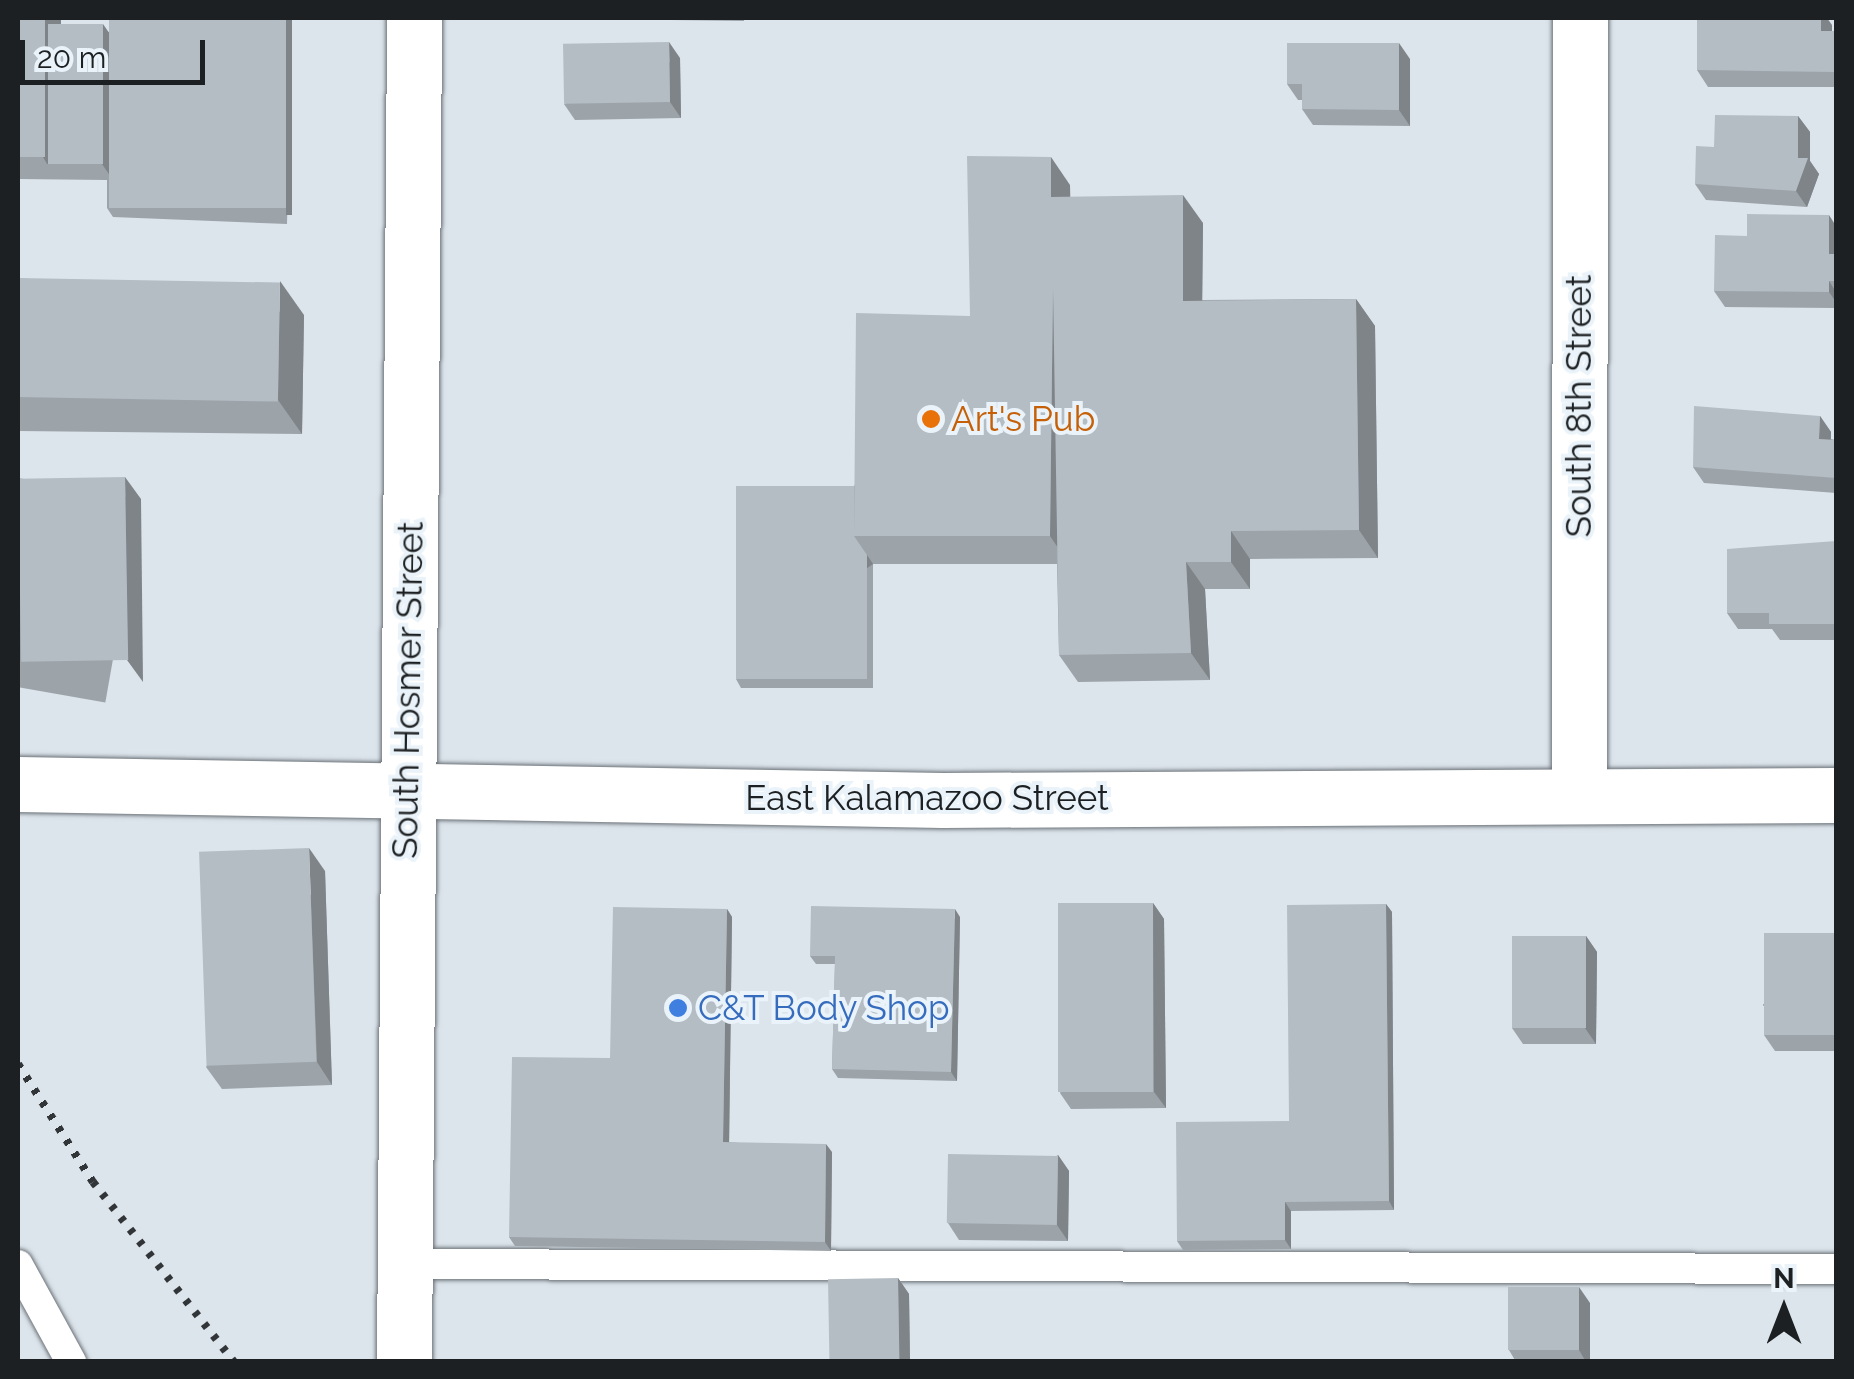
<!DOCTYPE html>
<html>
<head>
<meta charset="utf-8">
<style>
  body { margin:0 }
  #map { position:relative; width:1854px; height:1379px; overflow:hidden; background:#dde5ec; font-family:Raleway,sans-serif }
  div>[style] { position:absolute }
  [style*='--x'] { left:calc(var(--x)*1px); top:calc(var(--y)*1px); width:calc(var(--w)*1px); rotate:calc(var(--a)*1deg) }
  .roads { filter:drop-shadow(0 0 2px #6a7177) drop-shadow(0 0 2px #6a7177) }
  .service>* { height:30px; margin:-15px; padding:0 15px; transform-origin:15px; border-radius:15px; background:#fff }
  .minor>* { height:55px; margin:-27.5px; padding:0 27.5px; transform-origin:27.5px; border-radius:27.5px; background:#fff }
  .tertiary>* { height:55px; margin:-27.5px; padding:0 27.5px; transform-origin:27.5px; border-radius:27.5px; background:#fff }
  .rail>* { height:8px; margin-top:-4px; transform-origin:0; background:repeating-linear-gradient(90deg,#323538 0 5px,transparent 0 15px) }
  .wall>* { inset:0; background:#9ca3a9; transform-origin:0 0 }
  .shaded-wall>* { inset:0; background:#7f8489; transform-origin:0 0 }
  .building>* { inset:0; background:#b5bdc4; transform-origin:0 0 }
  .dots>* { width:28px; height:28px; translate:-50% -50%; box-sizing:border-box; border:5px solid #eaf3f9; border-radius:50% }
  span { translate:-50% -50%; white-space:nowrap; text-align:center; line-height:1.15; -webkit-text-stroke:8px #eaf3f9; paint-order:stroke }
  .street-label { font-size:35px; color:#1d2022 }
  .food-label { font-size:35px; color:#c56008 }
  .left { translate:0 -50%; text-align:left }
  .shop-label { font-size:35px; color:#366cbe }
  .frame { position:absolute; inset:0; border:20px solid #1d2022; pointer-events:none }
  .north { position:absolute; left:1734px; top:1259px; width:100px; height:100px; -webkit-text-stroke:8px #eaf3f9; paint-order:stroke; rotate:0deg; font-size:28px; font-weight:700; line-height:40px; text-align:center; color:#1d2022 }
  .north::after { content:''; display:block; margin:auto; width:35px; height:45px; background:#1d2022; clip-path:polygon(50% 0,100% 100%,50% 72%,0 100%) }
  .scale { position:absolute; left:20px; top:40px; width:185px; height:45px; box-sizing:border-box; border:5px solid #1d2022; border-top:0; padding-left:12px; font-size:30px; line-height:35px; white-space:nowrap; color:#1d2022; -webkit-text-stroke:8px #eaf3f9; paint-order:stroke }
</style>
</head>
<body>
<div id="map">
  <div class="roads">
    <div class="service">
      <i style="--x:403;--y:1264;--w:1433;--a:0.2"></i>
      <i style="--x:18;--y:1265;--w:111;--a:61.3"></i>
    </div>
    <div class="minor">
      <i style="--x:1579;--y:795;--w:777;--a:-89.93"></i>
      <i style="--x:404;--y:1362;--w:1344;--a:-89.57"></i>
    </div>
    <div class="tertiary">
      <i style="--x:18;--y:784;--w:925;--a:0.99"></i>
      <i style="--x:943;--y:800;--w:893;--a:-0.32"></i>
    </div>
  </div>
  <div class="rail">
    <i style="--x:18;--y:1064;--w:140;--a:57.6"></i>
    <i style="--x:93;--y:1182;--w:229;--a:51.9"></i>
  </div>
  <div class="wall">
    <i style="clip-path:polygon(18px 18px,61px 18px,61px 24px,109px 32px,109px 18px,292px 18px,287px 224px,113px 217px,107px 208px,107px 180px,18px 179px)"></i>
    <i style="clip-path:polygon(597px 18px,744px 18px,744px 21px,598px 19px)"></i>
    <i style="clip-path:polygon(1832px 25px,1832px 31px,1836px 31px,1836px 87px,1708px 87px,1697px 70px)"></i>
    <i style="clip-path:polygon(680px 58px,681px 118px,575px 120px,564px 104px)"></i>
    <i style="clip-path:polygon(1410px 59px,1410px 126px,1313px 125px,1302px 109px,1302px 100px,1298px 100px,1287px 84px)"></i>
    <i style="clip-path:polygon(1798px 116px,1810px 132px,1810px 161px,1819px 174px,1807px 207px,1706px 200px,1695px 184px,1714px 147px)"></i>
    <i style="clip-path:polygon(1070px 185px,1070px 197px,1203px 223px,1202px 300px,1356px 299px,1375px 326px,1378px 558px,1250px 559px,1250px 589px,1205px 589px,1210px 680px,1078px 682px,1059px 655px,1057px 564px,873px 564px,873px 688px,741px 688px,736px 679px,854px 486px,970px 316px)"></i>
    <i style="clip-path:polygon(1836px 226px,1836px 308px,1725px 307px,1714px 291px,1747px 236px)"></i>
    <i style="clip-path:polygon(18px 278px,304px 315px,302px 434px,18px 431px)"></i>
    <i style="clip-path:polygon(1820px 416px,1831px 432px,1831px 439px,1836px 440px,1836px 493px,1704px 483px,1693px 467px)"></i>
    <i style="left:18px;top:478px;width:125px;height:206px;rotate:10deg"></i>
    <i style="clip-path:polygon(1836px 541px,1836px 640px,1780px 640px,1772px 629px,1738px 629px,1727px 613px)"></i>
    <i style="clip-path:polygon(325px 871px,332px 1085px,222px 1089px,206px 1067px)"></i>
    <i style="clip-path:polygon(1153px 903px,1164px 919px,1166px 1108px,1071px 1109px,1060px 1093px)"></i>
    <i style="clip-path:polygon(1386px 904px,1392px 912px,1394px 1210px,1291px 1211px,1291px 1249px,1183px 1250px,1177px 1241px,1289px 1121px)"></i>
    <i style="clip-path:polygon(727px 909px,732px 917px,729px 1142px,832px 1152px,831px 1251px,515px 1246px,509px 1237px,610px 1058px)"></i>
    <i style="clip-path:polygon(960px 917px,957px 1081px,838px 1078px,832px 1069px,835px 964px,816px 964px,810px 956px)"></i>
    <i style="clip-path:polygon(1835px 933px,1836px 1051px,1775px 1051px,1764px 1035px)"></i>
    <i style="clip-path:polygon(1586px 936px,1597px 952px,1596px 1044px,1523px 1044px,1512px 1028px)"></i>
    <i style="clip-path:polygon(1058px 1155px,1069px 1171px,1068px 1241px,959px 1240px,948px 1223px)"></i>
    <i style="clip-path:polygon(898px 1278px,909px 1294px,910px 1362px,831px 1362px,830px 1360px)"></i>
    <i style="clip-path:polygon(1590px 1303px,1590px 1362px,1516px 1362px,1509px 1350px)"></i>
  </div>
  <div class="shaded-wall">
    <i style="clip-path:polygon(45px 18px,61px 18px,59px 164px,47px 164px,43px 157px)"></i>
    <i style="left:286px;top:18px;width:6px;height:197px"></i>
    <i style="clip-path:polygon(1821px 18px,1827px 18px,1832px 25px,1832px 47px,1821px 31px)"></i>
    <i style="clip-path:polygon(103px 24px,114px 40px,113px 180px,102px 164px)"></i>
    <i style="clip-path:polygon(669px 42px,680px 58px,681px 118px,670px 102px)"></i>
    <i style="clip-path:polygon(1399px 43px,1410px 59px,1410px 126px,1399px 110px)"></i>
    <i style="clip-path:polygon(1798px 116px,1810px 132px,1810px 161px,1819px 174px,1807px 207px,1796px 191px,1798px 158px)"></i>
    <i style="clip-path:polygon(1051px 157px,1070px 185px,1071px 225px,1051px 197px)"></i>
    <i style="clip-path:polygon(1183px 195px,1203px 223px,1202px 328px,1183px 301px)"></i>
    <i style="clip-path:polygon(1829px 215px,1836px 226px,1836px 265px,1829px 254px)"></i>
    <i style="clip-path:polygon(280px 281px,304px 315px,302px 434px,278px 400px)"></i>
    <i style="clip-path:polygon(1829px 281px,1836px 292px,1836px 302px,1829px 292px)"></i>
    <i style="clip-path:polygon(1053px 287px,1069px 564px,1050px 536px)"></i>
    <i style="clip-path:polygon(1356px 299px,1375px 326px,1378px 558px,1359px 530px)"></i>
    <i style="clip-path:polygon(1820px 416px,1831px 432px,1830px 455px,1819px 439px)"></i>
    <i style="clip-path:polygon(125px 477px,141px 499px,143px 682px,127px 660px)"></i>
    <i style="clip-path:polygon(1231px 531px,1250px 559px,1250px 589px,1231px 562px)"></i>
    <i style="left:867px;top:555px;width:11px;height:124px;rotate:56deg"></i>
    <i style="clip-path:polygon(1186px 562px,1205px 589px,1210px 680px,1191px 653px)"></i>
    <i style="clip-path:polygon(309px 848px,325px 871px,332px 1085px,317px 1062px)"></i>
    <i style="clip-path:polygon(1153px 903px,1164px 919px,1166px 1108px,1154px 1092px)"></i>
    <i style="clip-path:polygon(1386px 904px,1392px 912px,1394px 1210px,1389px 1201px)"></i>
    <i style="clip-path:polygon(727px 909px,732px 917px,729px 1150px,723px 1142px)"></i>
    <i style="clip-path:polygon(955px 909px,960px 917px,957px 1081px,951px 1072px)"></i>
    <i style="left:1835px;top:933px;width:1px;height:102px;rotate:45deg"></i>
    <i style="clip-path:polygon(1586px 936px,1597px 952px,1596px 1044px,1585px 1028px)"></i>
    <i style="clip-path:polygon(826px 1144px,832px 1152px,831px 1251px,825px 1242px)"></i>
    <i style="clip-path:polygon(1058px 1155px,1069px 1171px,1068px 1241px,1057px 1225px)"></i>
    <i style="clip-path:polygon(1285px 1202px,1291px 1211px,1291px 1249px,1285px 1240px)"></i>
    <i style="clip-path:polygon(898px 1278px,909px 1294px,910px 1362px,901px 1362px,899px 1359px)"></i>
    <i style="clip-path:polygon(1579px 1287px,1590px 1303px,1590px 1362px,1586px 1362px,1579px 1350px)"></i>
  </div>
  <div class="building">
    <i style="left:18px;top:18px;width:27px;height:139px"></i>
    <i style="left:109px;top:18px;width:177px;height:190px"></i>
    <i style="clip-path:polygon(1697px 18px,1821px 18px,1821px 31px,1836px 31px,1836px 72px,1697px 70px)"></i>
    <i style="left:48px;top:24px;width:55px;height:140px"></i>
    <i style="left:669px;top:42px;width:60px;height:106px;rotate:89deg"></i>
    <i style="clip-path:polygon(1287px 43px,1399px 43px,1399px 110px,1302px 109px,1302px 84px,1287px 84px)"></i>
    <i style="clip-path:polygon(1715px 115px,1798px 116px,1798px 158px,1808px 158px,1796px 191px,1695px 184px,1696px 146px,1714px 147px)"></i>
    <i style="clip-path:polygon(967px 156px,1051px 157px,1051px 197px,1183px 195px,1183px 301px,1356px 299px,1359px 530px,1231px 531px,1231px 562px,1186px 562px,1191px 653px,1059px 655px,1053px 287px,1050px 536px,854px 536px,856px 313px,970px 316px)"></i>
    <i style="clip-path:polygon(1747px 214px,1829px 215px,1829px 254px,1836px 254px,1836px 281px,1829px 281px,1829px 292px,1714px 291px,1715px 235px,1747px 236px)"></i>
    <i style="left:18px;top:278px;width:262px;height:119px;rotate:1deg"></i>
    <i style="clip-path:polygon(1694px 406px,1820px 416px,1819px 439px,1836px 440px,1836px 478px,1693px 467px)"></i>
    <i style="left:125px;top:477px;width:183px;height:107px;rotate:89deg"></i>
    <i style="clip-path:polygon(736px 486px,854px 486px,854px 536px,867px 555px,867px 679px,736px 679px)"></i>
    <i style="clip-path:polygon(1836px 541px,1836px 624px,1769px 624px,1769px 613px,1727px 613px,1727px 549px)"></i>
    <i style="left:309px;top:848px;width:214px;height:110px;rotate:88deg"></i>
    <i style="left:1153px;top:903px;width:189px;height:95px;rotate:90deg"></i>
    <i style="clip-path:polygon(1386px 904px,1389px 1201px,1285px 1202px,1285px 1240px,1177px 1241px,1176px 1122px,1289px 1121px,1287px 905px)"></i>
    <i style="clip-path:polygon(811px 906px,955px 909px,951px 1072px,832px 1069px,835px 956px,810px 956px)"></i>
    <i style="clip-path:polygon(613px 907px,727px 909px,723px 1142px,826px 1144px,825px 1242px,509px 1237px,512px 1057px,610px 1058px)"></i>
    <i style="left:1764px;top:933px;width:71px;height:102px"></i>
    <i style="left:1512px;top:936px;width:74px;height:92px"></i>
    <i style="left:948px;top:1154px;width:110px;height:69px;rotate:1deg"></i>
    <i style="left:898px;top:1278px;width:81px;height:70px;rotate:89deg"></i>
    <i style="left:1508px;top:1287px;width:71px;height:63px"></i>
  </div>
  <div class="dots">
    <i style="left:931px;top:419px;background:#e8710a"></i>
    <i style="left:678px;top:1008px;background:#3f7fe0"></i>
  </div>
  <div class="street-label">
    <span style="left:1579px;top:406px;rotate:-90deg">South 8th Street</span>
    <span style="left:408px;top:690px;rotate:-89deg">South Hosmer Street</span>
    <span style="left:927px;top:798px">East Kalamazoo Street</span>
  </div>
  <div class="food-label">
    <span class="left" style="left:951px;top:419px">Art's Pub</span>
  </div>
  <div class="shop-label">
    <span class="left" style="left:698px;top:1008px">C&amp;T Body Shop</span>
  </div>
  <div class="frame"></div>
  <div class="north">N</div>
  <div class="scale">20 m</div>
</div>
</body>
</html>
